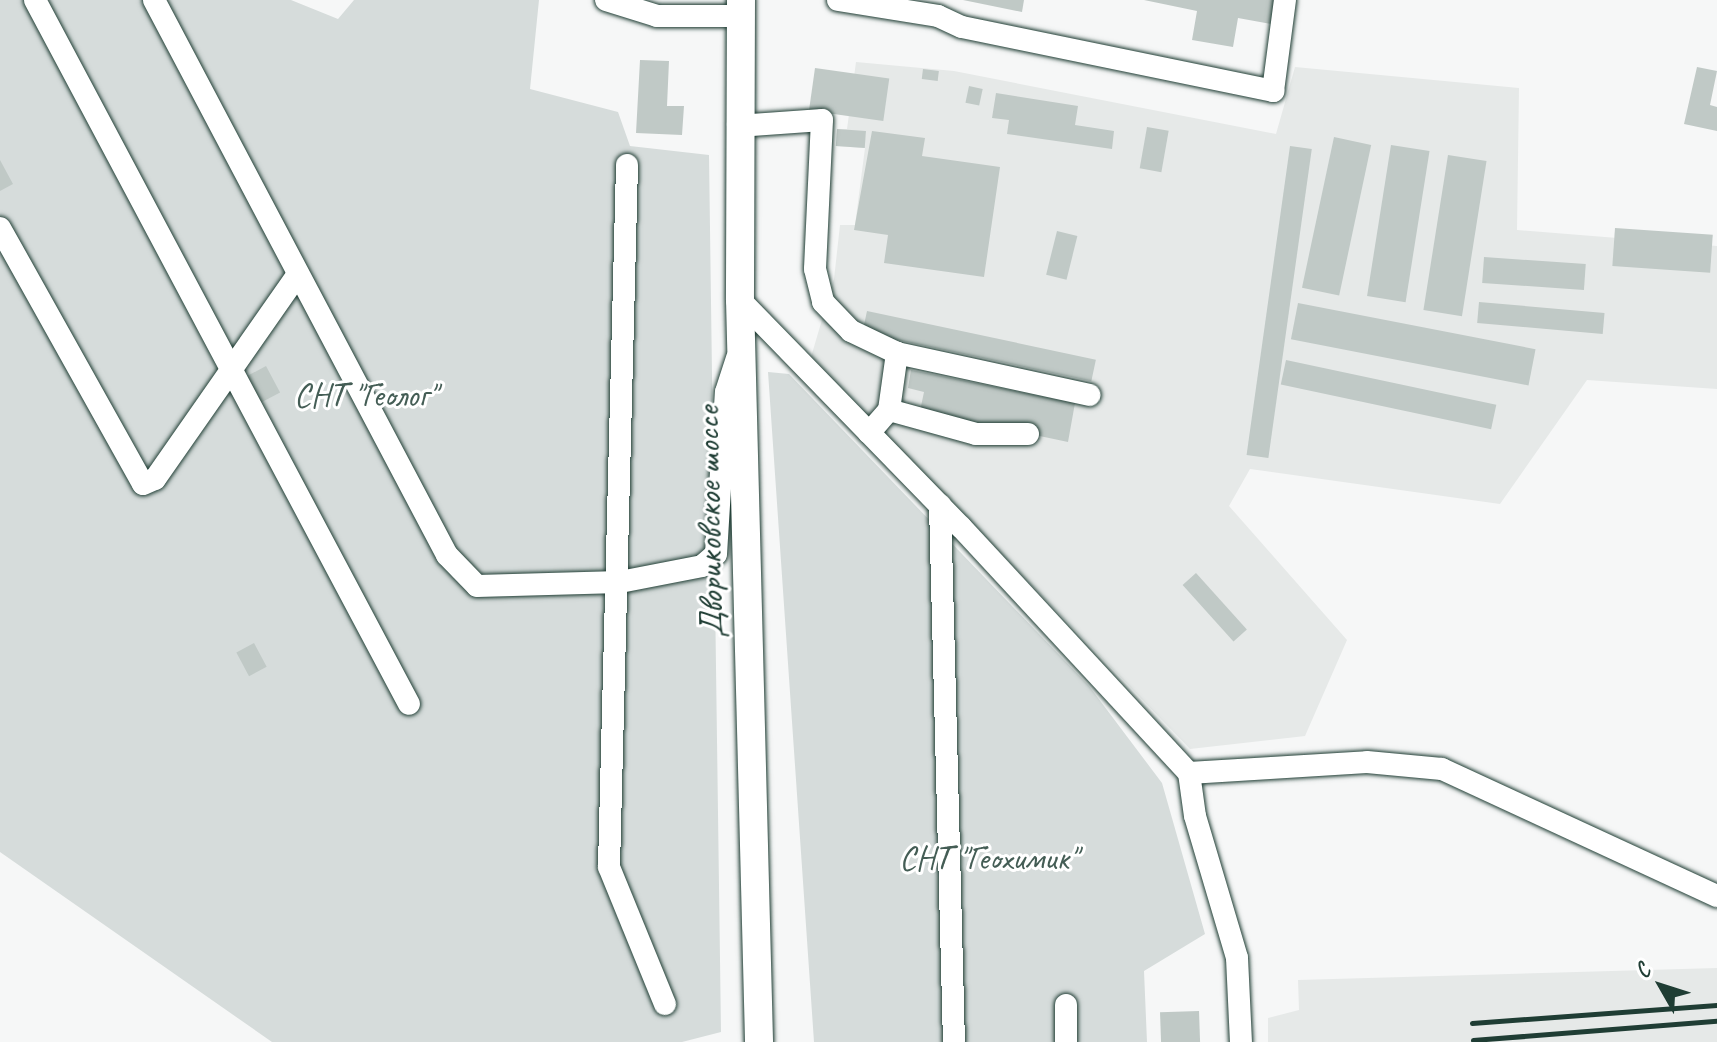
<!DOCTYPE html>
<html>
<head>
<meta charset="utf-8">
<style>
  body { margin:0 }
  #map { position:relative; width:1717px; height:1042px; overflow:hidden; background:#f6f7f7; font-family:Caveat,sans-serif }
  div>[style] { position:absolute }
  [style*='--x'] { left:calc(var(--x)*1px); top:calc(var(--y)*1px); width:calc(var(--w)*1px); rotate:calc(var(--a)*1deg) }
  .built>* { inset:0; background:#e6e9e8 }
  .green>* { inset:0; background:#d6dcdb }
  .building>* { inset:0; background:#c0c9c6; transform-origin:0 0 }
  .roads { filter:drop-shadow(0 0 2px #1f3d34) drop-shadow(0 0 2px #1f3d34) }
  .minor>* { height:22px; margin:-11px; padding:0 11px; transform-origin:11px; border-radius:11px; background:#fff }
  .major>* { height:28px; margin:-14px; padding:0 14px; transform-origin:14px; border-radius:14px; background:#fff }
  .rail>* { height:5px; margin:-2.5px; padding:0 2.5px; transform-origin:2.5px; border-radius:2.5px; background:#1f3d34 }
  span { translate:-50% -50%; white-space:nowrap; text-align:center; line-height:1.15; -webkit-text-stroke:6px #fff; paint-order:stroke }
  .park-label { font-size:34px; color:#445d55 }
  .street-label { font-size:34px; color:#1f3d34 }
  .north { position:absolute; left:1621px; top:946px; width:80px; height:80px; -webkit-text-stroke:6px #fff; paint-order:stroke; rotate:309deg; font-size:22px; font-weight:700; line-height:32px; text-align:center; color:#1f3d34 }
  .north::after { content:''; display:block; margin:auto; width:28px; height:36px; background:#1f3d34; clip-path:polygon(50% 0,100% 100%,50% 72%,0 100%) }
</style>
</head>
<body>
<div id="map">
  <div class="built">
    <i style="clip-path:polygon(856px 62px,954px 71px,1276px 134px,1295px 67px,1519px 88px,1517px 230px,1717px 246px,1717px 389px,1587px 380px,1500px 504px,1250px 469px,1229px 506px,1347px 640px,1305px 736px,1190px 749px,811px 357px,834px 279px,840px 225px,855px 225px,865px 148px,836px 146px,837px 129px,847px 129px)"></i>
    <i style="clip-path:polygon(1717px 968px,1717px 1042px,1268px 1042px,1268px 1018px,1299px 1010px,1298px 980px)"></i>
  </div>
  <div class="green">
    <i style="clip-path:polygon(0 0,291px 0,338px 19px,354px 0,539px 0,530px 89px,618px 112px,630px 146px,709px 155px,721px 1032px,682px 1042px,272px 1042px,0 852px)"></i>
    <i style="clip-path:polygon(768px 372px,789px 374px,1089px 686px,1162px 783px,1205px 934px,1144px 971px,1147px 1042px,814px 1042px)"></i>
  </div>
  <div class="building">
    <i style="clip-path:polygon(963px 0,1024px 0,1022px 12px)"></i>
    <i style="clip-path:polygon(1144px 0,1275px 0,1271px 24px,1238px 18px,1233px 47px,1192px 40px,1197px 11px)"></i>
    <i style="clip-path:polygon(640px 60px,669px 61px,667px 106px,684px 106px,682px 135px,636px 133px)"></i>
    <i style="clip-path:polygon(1697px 67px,1717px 71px,1710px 105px,1717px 107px,1717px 131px,1684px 124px)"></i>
    <i style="left:815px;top:68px;width:75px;height:43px;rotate:8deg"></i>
    <i style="left:923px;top:69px;width:16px;height:10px;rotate:7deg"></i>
    <i style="left:969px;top:86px;width:14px;height:17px;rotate:12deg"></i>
    <i style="clip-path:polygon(996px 93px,1078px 106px,1075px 125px,1114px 131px,1112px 149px,1007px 134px,1009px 120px,992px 118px)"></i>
    <i style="left:1147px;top:127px;width:22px;height:42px;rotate:10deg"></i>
    <i style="left:837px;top:129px;width:29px;height:17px;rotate:4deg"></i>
    <i style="clip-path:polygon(872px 131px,925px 138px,922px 156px,1000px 167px,984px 277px,884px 263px,888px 235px,854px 230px)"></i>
    <i style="left:1334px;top:137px;width:38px;height:154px;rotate:12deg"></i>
    <i style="left:1391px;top:145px;width:39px;height:153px;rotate:9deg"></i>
    <i style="left:1290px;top:146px;width:22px;height:312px;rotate:8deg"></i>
    <i style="left:1448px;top:155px;width:39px;height:157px;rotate:9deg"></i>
    <i style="clip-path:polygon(0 160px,13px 184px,0 191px)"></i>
    <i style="left:1615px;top:228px;width:98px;height:38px;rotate:4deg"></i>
    <i style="left:1057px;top:231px;width:21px;height:45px;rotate:14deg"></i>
    <i style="left:1484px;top:257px;width:102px;height:26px;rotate:4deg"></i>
    <i style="left:1479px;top:302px;width:126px;height:21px;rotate:5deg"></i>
    <i style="left:1298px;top:303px;width:242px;height:37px;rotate:11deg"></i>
    <i style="left:867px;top:311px;width:234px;height:22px;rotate:12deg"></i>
    <i style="left:1286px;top:360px;width:215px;height:25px;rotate:12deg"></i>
    <i style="left:266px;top:366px;width:30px;height:22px;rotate:62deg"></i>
    <i style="clip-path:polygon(911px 370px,1075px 403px,1068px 442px,920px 411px,924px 392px,908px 388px)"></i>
    <i style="left:1196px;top:573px;width:76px;height:18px;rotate:48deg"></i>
    <i style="left:254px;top:643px;width:27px;height:20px;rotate:62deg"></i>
    <i style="left:1199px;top:1011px;width:31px;height:39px;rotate:88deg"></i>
  </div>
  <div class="roads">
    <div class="minor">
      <i style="--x:35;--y:0;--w:797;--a:62.02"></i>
      <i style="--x:154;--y:0;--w:628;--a:62.17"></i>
      <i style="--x:447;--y:555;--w:43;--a:45.9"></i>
      <i style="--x:477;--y:586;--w:143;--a:-1.6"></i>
      <i style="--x:620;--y:582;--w:84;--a:-11"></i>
      <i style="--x:702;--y:566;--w:18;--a:-41"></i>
      <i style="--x:716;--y:554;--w:162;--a:-86.5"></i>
      <i style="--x:726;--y:392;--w:36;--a:-72"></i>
      <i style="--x:606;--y:0;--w:53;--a:17.4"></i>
      <i style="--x:657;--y:16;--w:82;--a:0"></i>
      <i style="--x:838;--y:0;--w:101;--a:9.1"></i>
      <i style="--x:938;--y:16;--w:26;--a:25"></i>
      <i style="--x:962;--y:27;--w:318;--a:11.6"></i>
      <i style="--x:1273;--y:91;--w:92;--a:-82.5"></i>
      <i style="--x:738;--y:126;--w:84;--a:-4.1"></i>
      <i style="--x:822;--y:120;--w:149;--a:92.7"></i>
      <i style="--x:815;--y:269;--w:34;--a:76"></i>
      <i style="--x:823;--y:302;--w:40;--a:46"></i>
      <i style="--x:851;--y:331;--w:51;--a:25.6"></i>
      <i style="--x:897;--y:353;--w:197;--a:12.3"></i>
      <i style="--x:627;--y:165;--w:702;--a:91.47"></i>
      <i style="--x:609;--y:867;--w:148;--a:67.8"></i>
      <i style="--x:0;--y:228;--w:293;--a:60.8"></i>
      <i style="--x:143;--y:484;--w:13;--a:-23"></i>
      <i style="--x:155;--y:479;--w:250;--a:-55.1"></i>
      <i style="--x:740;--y:300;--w:317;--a:45.8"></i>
      <i style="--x:961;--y:527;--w:335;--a:47.2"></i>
      <i style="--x:1189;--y:773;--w:178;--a:-3.5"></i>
      <i style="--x:1367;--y:762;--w:75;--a:5.3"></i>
      <i style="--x:1442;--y:769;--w:303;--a:24.8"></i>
      <i style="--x:889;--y:410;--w:58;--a:-82"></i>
      <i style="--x:869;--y:433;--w:30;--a:-49"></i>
      <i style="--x:889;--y:410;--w:90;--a:15.4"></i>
      <i style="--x:976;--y:434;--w:52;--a:0"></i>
      <i style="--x:940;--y:505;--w:537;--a:88.51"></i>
      <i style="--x:1189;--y:773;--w:43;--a:82.1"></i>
      <i style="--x:1195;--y:816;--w:148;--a:73.5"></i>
      <i style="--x:1237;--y:958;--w:84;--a:87.3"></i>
      <i style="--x:1066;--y:1005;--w:37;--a:90"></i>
    </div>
    <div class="major">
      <i style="--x:741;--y:0;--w:300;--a:90.2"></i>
      <i style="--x:740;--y:300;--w:742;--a:88.53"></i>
    </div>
  </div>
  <div class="rail">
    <i style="--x:1472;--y:1023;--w:246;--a:-4.2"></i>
    <i style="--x:1473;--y:1040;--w:245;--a:-4.5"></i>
  </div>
  <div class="park-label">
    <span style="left:365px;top:395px">СНТ "Геолог"</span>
    <span style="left:988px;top:858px">СНТ "Геохимик"</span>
  </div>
  <div class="street-label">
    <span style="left:709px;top:522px;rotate:-91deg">Двориковское шоссе</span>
  </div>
  <div class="north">С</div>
</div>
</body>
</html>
